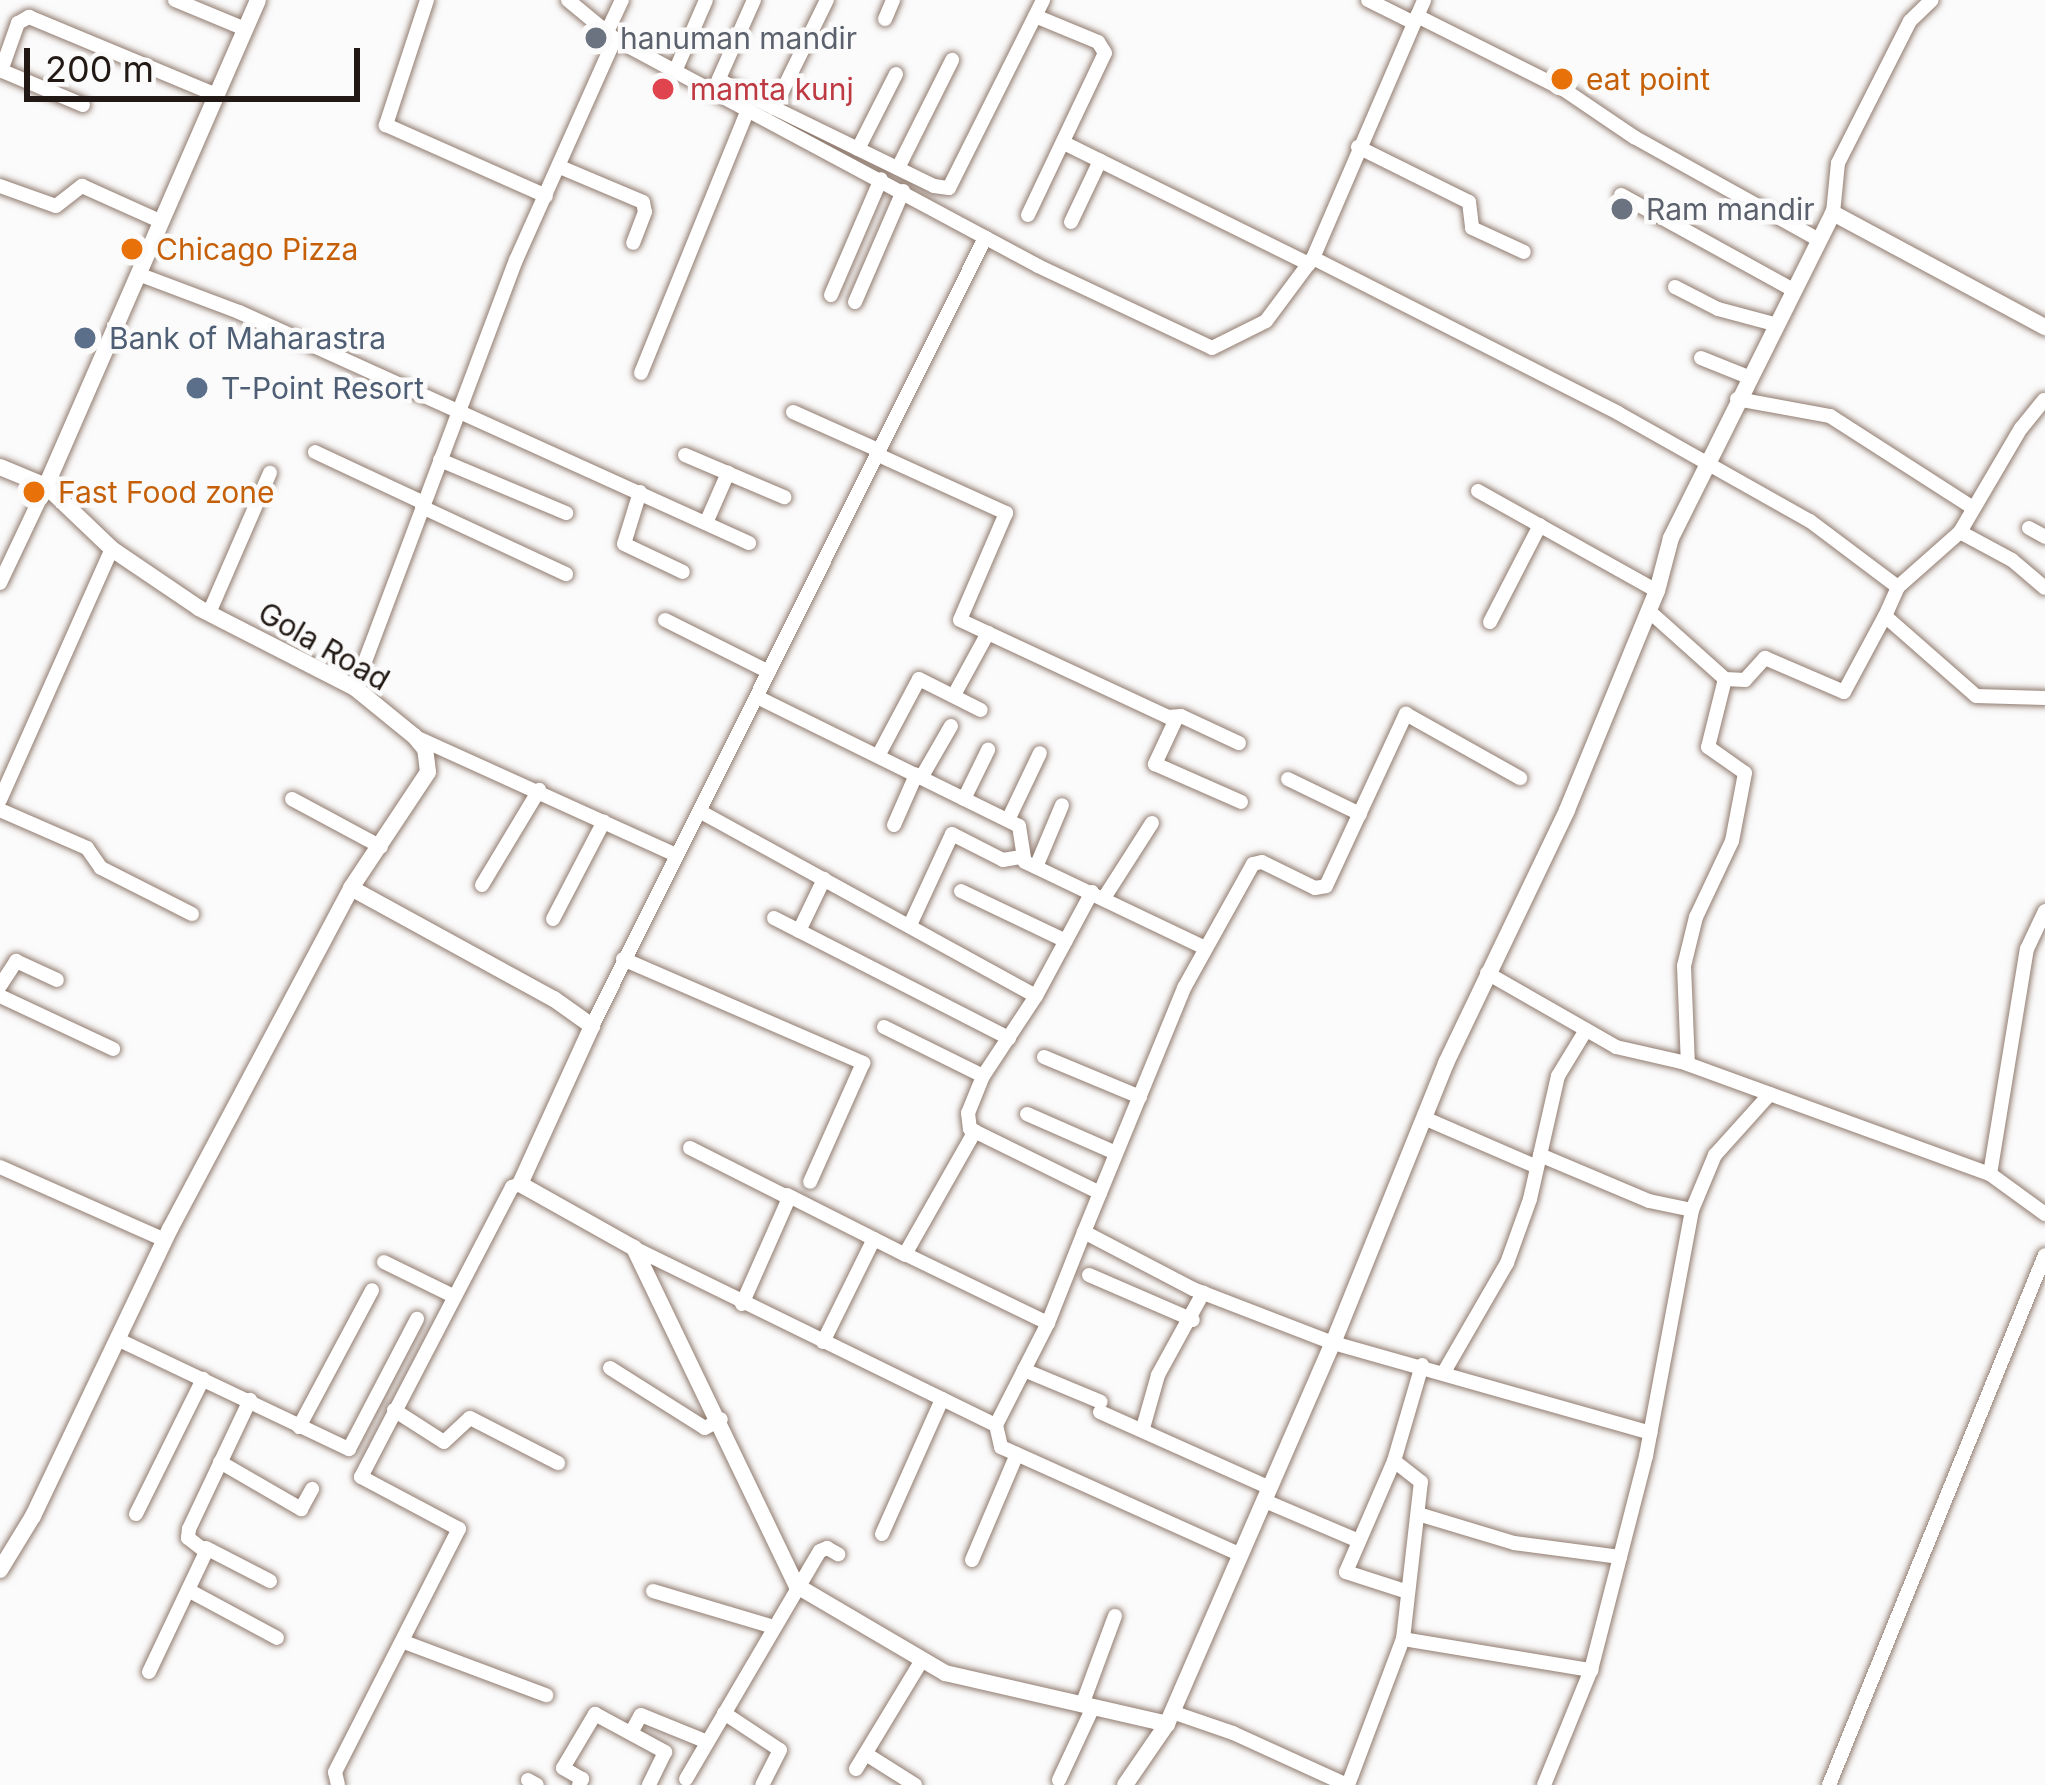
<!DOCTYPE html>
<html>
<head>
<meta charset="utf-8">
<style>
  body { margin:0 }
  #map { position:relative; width:2045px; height:1785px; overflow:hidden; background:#fbfbfb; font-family:Inter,sans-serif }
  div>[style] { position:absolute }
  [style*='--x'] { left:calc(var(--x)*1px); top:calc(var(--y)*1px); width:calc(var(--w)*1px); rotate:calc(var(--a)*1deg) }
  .roads { filter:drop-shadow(0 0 3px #917c70) drop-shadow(0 0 3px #917c70) }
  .minor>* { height:14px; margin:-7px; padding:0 7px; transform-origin:7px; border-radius:7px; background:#fff }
  .tertiary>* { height:16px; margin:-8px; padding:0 8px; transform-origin:8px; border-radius:8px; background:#fff }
  .dots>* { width:33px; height:33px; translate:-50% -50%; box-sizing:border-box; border:6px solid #fbfbfb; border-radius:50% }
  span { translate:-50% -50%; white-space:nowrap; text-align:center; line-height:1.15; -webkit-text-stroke:9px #fbfbfb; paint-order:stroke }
  .worship-label { font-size:30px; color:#5b616d }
  .left { translate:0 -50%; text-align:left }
  .food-label { font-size:30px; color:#c56008 }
  .health-label { font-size:30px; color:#be3a42 }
  .service-label { font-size:30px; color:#4e5e75 }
  .street-label { font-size:30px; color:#221914 }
  .scale { position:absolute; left:24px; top:48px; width:336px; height:54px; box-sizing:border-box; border:6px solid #221914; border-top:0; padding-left:15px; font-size:36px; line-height:42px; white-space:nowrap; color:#221914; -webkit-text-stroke:9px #fbfbfb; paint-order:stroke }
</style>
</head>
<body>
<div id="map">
  <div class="roads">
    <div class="minor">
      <i style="--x:175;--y:0;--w:76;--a:22.5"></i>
      <i style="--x:427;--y:0;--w:132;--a:108.2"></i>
      <i style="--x:386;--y:125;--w:175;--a:23.9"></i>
      <i style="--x:568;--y:0;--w:61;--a:39.7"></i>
      <i style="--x:615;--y:39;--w:480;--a:28.2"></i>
      <i style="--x:1038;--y:266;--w:192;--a:25.2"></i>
      <i style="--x:1212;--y:348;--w:60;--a:-26.6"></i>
      <i style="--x:1266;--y:321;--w:79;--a:-53.3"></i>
      <i style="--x:1313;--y:258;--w:281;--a:-66.7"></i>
      <i style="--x:1368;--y:0;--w:51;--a:26.6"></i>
      <i style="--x:1417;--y:16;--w:163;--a:26.6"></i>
      <i style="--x:1563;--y:89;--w:86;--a:34.1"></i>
      <i style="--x:1634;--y:137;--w:212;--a:29.1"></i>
      <i style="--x:885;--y:19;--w:21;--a:-67"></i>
      <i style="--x:607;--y:32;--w:35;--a:-65"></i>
      <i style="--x:676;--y:69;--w:75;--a:-66.5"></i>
      <i style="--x:0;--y:70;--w:90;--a:22.9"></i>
      <i style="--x:1;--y:71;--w:51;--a:-70.5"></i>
      <i style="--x:18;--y:23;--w:13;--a:-29"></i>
      <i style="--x:29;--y:17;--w:203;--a:22.6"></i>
      <i style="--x:719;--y:80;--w:62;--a:27"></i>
      <i style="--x:774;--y:108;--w:120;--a:-63.9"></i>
      <i style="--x:717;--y:83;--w:91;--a:-66"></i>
      <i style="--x:774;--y:108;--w:178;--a:26"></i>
      <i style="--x:934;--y:186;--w:15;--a:8"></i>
      <i style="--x:949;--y:188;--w:210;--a:-63.4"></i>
      <i style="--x:1064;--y:143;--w:273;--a:26.3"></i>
      <i style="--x:1358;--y:147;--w:124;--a:26.4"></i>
      <i style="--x:1469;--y:202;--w:26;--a:83"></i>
      <i style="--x:1472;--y:228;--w:57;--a:24.8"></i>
      <i style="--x:858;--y:149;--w:84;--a:-63.1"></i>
      <i style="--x:560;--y:167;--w:90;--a:22.9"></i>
      <i style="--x:643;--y:202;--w:10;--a:79"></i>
      <i style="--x:645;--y:212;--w:33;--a:111"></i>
      <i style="--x:898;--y:168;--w:121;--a:-63.4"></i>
      <i style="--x:0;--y:186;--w:59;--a:19.7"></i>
      <i style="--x:56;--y:206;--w:33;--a:-38"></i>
      <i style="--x:82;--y:186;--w:85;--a:24.2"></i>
      <i style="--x:1621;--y:195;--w:196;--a:28.9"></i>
      <i style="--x:1833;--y:213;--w:50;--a:-84.3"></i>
      <i style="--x:1838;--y:163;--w:159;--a:-63.1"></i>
      <i style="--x:1910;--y:21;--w:30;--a:-44"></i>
      <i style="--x:1028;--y:215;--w:179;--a:-64.6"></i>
      <i style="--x:1105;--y:53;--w:13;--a:-122"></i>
      <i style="--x:1098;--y:42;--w:68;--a:-157.6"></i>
      <i style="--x:1071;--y:222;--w:68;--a:-64.6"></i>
      <i style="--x:1313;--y:258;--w:342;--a:26.9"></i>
      <i style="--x:1618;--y:413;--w:220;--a:29.4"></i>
      <i style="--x:1810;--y:521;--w:110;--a:36.9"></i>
      <i style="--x:138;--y:274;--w:108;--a:20.6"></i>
      <i style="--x:239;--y:312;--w:560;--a:24.37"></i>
      <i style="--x:1675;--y:287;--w:48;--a:27.1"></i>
      <i style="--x:1718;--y:309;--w:58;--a:15"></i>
      <i style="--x:831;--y:295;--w:126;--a:-66.7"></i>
      <i style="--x:855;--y:302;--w:121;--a:-66.6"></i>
      <i style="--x:1701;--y:358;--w:51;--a:22"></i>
      <i style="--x:641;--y:373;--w:284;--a:-67.9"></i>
      <i style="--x:1737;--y:399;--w:95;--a:10.4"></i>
      <i style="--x:1830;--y:416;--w:169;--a:32.7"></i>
      <i style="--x:2044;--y:400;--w:36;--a:129"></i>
      <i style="--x:2021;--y:428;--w:121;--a:120.4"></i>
      <i style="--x:1960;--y:532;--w:59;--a:28.3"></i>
      <i style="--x:2012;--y:560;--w:43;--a:40.3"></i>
      <i style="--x:793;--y:412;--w:93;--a:24.1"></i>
      <i style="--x:315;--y:452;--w:120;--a:25.1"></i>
      <i style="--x:876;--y:454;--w:143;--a:24.4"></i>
      <i style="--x:1006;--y:513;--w:116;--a:113.3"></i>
      <i style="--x:960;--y:620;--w:230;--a:25"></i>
      <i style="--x:1168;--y:717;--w:13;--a:-4"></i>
      <i style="--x:1181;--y:716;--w:64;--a:25"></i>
      <i style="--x:685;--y:455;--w:108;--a:23"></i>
      <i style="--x:440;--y:460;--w:137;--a:22.8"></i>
      <i style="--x:1478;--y:491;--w:205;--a:29.2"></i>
      <i style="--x:640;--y:492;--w:54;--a:107.1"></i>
      <i style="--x:624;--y:544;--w:65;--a:25.4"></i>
      <i style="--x:422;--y:507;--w:159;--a:25"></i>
      <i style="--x:706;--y:523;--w:55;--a:-66.3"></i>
      <i style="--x:2029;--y:528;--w:18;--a:29"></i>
      <i style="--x:1960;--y:532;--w:83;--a:138.4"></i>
      <i style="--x:1898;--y:587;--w:32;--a:114"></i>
      <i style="--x:1885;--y:616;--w:121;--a:41.3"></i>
      <i style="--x:1976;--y:696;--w:69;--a:1.7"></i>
      <i style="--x:0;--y:583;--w:107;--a:-64.6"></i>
      <i style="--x:1649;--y:611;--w:102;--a:41.8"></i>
      <i style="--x:1725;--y:679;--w:70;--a:104"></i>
      <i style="--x:1708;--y:747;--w:45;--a:35.1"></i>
      <i style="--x:1745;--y:773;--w:69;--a:100.8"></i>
      <i style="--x:1732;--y:841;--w:84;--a:115.3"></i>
      <i style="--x:1696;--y:917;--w:50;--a:103.8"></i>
      <i style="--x:1684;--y:966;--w:98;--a:87.7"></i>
      <i style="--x:209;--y:613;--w:153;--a:-66.5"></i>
      <i style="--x:665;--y:620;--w:116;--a:26.6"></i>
      <i style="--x:1490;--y:622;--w:109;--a:-62.7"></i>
      <i style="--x:1725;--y:679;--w:20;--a:3"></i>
      <i style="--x:1745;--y:680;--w:30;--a:-48"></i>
      <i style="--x:1765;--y:658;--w:86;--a:23.3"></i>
      <i style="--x:1844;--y:692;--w:86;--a:-61.7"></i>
      <i style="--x:355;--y:688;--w:457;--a:-69.4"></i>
      <i style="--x:516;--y:260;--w:242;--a:-65.9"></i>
      <i style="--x:954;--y:695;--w:71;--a:-61.3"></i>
      <i style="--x:757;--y:697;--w:292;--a:26.2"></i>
      <i style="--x:1019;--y:826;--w:36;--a:81"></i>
      <i style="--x:1025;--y:862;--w:197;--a:25.5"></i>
      <i style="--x:1176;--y:719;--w:50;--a:115"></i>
      <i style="--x:1155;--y:764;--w:94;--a:23.8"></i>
      <i style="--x:418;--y:738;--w:283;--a:24.4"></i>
      <i style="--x:878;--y:756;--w:87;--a:-62"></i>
      <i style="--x:919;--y:679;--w:69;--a:26.6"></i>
      <i style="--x:921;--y:778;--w:60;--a:-60"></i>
      <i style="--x:1288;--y:779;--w:80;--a:25.9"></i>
      <i style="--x:292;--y:799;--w:101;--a:28.3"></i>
      <i style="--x:964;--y:799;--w:55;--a:-63.9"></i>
      <i style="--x:0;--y:800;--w:275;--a:-66"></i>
      <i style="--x:0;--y:810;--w:95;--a:23.6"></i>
      <i style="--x:87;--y:848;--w:24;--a:55"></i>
      <i style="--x:101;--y:868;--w:102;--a:26.8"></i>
      <i style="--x:701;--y:812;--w:382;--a:28.8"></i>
      <i style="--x:1008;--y:820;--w:74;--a:-64.5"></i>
      <i style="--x:894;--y:825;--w:55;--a:-66.3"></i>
      <i style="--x:1036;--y:867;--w:67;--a:-67.2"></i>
      <i style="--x:482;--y:885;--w:111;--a:-59"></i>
      <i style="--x:961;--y:891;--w:116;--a:25.5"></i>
      <i style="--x:1092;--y:892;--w:118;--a:118.3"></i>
      <i style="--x:1036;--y:996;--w:96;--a:123.5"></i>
      <i style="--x:983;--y:1076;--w:40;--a:112"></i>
      <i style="--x:968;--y:1113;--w:16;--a:83"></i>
      <i style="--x:970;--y:1129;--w:145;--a:26.2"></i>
      <i style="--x:1104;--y:898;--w:89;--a:-57.4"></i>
      <i style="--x:774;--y:918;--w:264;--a:27.1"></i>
      <i style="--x:553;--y:919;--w:110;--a:-62.5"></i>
      <i style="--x:910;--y:925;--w:100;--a:-65.2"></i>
      <i style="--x:952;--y:834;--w:57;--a:27"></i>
      <i style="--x:1003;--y:860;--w:17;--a:-10"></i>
      <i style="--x:799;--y:931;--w:58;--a:-64.3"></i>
      <i style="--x:623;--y:959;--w:262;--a:23.4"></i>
      <i style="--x:863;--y:1063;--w:130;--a:114"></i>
      <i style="--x:1487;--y:973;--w:149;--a:29.8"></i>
      <i style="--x:1616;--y:1047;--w:68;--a:12.8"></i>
      <i style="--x:1682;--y:1062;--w:328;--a:20"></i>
      <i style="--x:1990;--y:1174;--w:68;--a:36"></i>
      <i style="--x:0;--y:986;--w:30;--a:-57"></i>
      <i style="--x:16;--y:961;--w:45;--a:24.9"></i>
      <i style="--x:0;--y:996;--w:125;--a:25.1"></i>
      <i style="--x:592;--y:1026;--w:881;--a:-63.49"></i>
      <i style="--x:884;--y:1027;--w:110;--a:26.3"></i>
      <i style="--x:1044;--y:1057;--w:104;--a:22.6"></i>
      <i style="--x:1027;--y:1114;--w:97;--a:23.7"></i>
      <i style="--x:1424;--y:1118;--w:123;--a:23.4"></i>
      <i style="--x:975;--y:1131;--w:142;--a:119.6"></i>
      <i style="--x:905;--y:1254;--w:159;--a:25.8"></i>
      <i style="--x:690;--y:1148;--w:111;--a:26.8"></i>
      <i style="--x:789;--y:1198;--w:116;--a:113.9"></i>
      <i style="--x:1540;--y:1155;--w:118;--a:22.9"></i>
      <i style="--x:1649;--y:1201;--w:44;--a:11.8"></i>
      <i style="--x:0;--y:1167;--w:180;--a:23.9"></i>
      <i style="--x:1990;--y:1174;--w:228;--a:-80.7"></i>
      <i style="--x:2027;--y:949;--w:42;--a:-64.7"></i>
      <i style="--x:787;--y:1195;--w:133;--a:26.8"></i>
      <i style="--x:1084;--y:1232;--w:264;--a:-67.7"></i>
      <i style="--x:1184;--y:988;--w:142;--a:-60.9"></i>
      <i style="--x:1253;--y:864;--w:9;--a:-13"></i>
      <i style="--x:1262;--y:862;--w:59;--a:26.1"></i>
      <i style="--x:1315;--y:888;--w:11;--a:-10"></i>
      <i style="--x:1326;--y:886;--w:190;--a:-65.1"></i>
      <i style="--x:1406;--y:714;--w:131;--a:29.3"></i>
      <i style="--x:634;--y:1248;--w:403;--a:26.1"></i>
      <i style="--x:996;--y:1425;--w:114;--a:-63"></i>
      <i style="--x:1048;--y:1323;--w:98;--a:-68.4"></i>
      <i style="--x:1084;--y:1232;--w:123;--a:27.6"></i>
      <i style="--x:1193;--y:1289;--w:150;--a:21.1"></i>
      <i style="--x:1333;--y:1343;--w:330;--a:15.8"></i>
      <i style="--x:384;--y:1262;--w:77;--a:26.2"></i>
      <i style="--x:1089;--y:1275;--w:113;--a:23.4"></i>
      <i style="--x:117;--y:1339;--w:257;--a:25.4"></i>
      <i style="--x:349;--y:1449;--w:147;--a:-62.4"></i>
      <i style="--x:823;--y:1342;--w:115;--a:-63.7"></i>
      <i style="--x:610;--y:1368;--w:112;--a:32.3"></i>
      <i style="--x:705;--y:1428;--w:18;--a:-29"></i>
      <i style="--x:1024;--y:1370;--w:83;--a:22.6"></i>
      <i style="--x:1444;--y:1372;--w:126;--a:-60"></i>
      <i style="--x:1507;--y:1263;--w:68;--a:-70.2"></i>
      <i style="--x:1530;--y:1199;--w:126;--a:-77.2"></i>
      <i style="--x:1558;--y:1076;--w:54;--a:-58.7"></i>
      <i style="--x:394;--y:1410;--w:59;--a:32.6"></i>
      <i style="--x:444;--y:1442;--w:35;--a:-43"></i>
      <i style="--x:470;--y:1418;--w:99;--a:27.1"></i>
      <i style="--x:1100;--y:1412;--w:186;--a:24.1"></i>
      <i style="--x:996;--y:1425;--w:23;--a:77"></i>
      <i style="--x:1001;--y:1447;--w:263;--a:24.2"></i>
      <i style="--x:299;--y:1427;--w:155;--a:-61.9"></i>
      <i style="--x:1143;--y:1428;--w:55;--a:-74.2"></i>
      <i style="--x:1158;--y:1375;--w:94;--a:-61.2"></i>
      <i style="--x:1394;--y:1461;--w:121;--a:113.4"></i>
      <i style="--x:1346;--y:1572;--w:65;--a:17.9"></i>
      <i style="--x:220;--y:1462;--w:94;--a:30.1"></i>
      <i style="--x:301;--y:1509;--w:23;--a:-61"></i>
      <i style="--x:1265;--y:1501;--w:102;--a:23.1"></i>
      <i style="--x:136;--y:1514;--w:151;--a:-63.6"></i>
      <i style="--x:1418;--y:1514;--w:100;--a:16.8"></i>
      <i style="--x:1514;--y:1543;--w:107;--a:7.5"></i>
      <i style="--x:882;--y:1534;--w:148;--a:-66"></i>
      <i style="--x:206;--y:1548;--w:72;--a:27.3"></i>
      <i style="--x:972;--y:1560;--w:115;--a:-67"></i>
      <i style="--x:188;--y:1590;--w:101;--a:28.3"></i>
      <i style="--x:653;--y:1591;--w:126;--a:16.6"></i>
      <i style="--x:1403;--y:1639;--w:158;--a:-83.5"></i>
      <i style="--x:1421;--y:1482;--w:34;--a:-142"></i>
      <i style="--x:1394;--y:1461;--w:100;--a:-73.7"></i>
      <i style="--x:404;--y:1642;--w:152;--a:20.5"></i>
      <i style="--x:149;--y:1672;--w:133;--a:-64.6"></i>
      <i style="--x:206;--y:1552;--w:23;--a:-142"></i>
      <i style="--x:188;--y:1538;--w:9;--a:-84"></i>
      <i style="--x:189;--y:1529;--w:143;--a:-64.7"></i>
      <i style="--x:1082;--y:1705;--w:95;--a:-69.7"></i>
      <i style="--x:1172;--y:1712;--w:65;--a:19"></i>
      <i style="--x:1233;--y:1733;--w:125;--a:24.5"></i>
      <i style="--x:724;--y:1713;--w:67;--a:33.5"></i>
      <i style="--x:780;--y:1750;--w:39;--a:117"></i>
      <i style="--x:632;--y:1731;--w:18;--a:-61"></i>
      <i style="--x:641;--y:1715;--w:71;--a:22.2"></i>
      <i style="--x:866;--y:1754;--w:58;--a:32.3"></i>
      <i style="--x:856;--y:1769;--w:127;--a:-58.8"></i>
      <i style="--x:686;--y:1779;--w:264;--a:-59.6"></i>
      <i style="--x:820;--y:1551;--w:8;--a:-23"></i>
      <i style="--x:827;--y:1548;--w:13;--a:29"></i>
      <i style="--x:528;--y:1780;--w:10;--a:29"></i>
      <i style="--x:1059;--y:1780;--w:81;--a:-65"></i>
      <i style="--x:338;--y:1785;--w:13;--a:-103"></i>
      <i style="--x:335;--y:1772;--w:273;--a:-63"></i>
      <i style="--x:459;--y:1529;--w:111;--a:-152"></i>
      <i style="--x:361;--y:1477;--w:327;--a:-62.5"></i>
      <i style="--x:512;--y:1187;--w:9;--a:-21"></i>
      <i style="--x:579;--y:1785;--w:7;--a:-63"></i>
      <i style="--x:582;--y:1779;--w:22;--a:-150"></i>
      <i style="--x:563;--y:1768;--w:63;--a:-59.3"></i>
      <i style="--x:595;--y:1714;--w:80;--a:28.5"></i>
      <i style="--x:665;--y:1752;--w:37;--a:116"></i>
      <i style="--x:1348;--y:1785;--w:156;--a:-69.4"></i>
      <i style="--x:1403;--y:1639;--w:191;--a:9.4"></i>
      <i style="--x:1544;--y:1785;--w:124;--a:-67.8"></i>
      <i style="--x:1591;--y:1670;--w:221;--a:-75.6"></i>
      <i style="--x:1646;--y:1456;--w:250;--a:-79.4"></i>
      <i style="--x:1692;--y:1210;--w:60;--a:-67.3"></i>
      <i style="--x:1715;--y:1155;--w:82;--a:-48"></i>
      <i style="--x:1829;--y:1785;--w:572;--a:-67.83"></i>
    </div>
    <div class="tertiary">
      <i style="--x:0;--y:467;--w:50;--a:22.4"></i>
      <i style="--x:351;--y:888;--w:231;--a:28.7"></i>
      <i style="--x:554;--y:999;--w:47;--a:35.4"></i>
      <i style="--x:592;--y:1026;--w:174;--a:114.5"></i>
      <i style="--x:520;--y:1184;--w:131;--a:29.3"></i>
      <i style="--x:634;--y:1248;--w:375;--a:64.3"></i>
      <i style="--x:797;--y:1586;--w:172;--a:30.4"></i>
      <i style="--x:945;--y:1673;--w:228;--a:12.9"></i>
      <i style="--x:0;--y:1570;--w:63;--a:-58.6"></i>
      <i style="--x:33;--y:1516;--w:318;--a:-64.5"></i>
      <i style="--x:170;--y:1229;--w:386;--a:-62"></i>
      <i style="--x:351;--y:888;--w:139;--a:-56.4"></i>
      <i style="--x:428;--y:772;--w:23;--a:-97"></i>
      <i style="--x:425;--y:749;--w:17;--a:-130"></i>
      <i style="--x:414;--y:736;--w:76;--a:-140.9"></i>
      <i style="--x:355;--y:688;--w:175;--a:-152.9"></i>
      <i style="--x:199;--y:608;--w:105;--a:-145.9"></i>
      <i style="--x:112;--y:549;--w:91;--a:-136.3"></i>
      <i style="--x:46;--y:486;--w:530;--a:-66.43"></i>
      <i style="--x:1125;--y:1785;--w:74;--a:-55.5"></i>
      <i style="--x:1167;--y:1724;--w:416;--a:-66.5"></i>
      <i style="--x:1333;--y:1343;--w:302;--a:-68"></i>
      <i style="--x:1446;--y:1063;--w:280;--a:-64.4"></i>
      <i style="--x:1567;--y:810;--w:237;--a:-67.7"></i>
      <i style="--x:1657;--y:591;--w:55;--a:-75.2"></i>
      <i style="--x:1671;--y:538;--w:363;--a:-63.5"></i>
      <i style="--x:1833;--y:213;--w:241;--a:28.3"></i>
    </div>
  </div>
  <div class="dots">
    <i style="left:596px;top:38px;background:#6b7280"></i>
    <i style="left:1562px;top:79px;background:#e8710a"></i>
    <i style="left:663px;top:89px;background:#e0444e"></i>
    <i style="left:1622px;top:209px;background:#6b7280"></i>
    <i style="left:132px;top:249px;background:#e8710a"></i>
    <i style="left:85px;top:338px;background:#5c6f8a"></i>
    <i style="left:197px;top:388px;background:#5c6f8a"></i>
    <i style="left:34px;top:492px;background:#e8710a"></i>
  </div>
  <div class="worship-label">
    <span class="left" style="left:620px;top:38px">hanuman mandir</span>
    <span class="left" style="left:1646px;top:209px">Ram mandir</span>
  </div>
  <div class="food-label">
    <span class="left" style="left:1586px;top:79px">eat point</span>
    <span class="left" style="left:156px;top:249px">Chicago Pizza</span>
    <span class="left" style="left:58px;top:492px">Fast Food zone</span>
  </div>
  <div class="health-label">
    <span class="left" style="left:690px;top:89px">mamta kunj</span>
  </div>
  <div class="service-label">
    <span class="left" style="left:109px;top:338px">Bank of Maharastra</span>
    <span class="left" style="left:221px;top:388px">T-Point Resort</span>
  </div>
  <div class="street-label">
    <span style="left:324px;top:646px;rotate:30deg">Gola Road</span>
  </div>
  <div class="scale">200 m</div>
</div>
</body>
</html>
